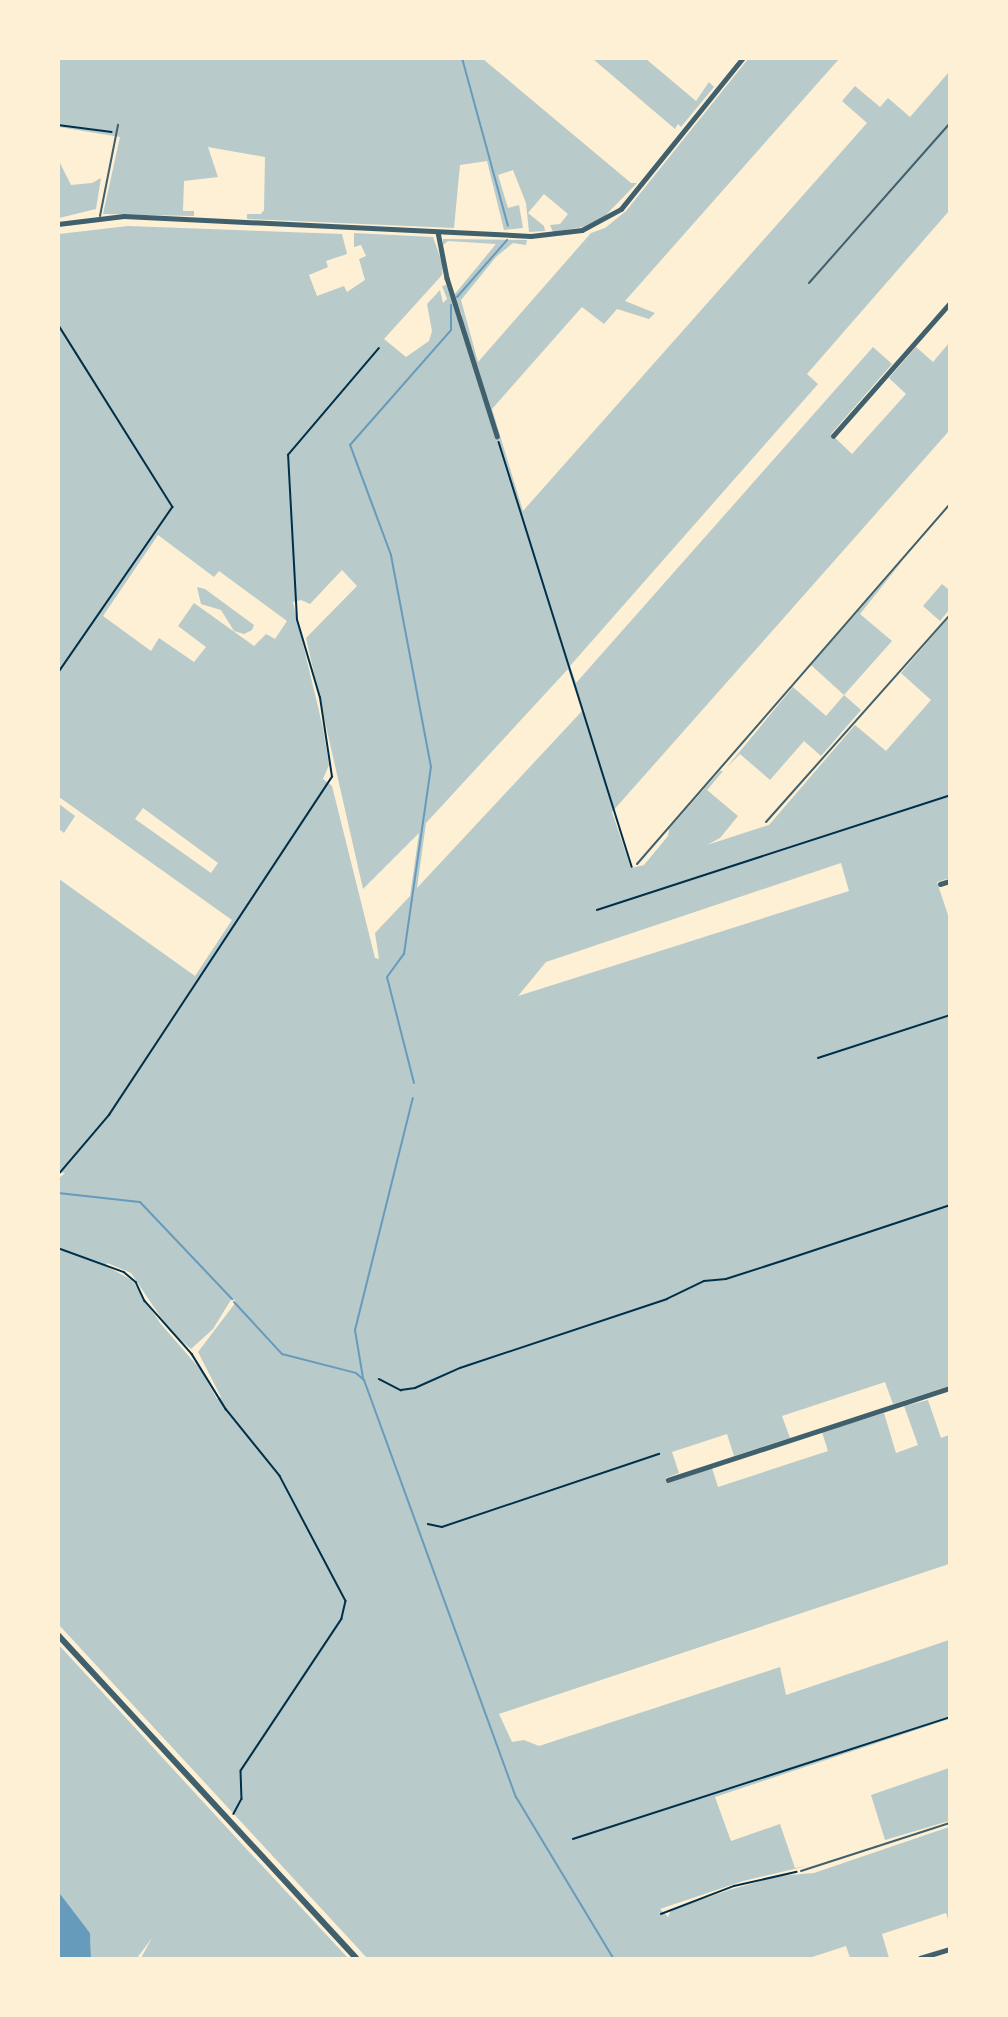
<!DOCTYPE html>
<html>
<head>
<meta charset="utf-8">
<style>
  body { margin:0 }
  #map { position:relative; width:1008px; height:2017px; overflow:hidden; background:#fdf0d5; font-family:"Source Serif 4",serif }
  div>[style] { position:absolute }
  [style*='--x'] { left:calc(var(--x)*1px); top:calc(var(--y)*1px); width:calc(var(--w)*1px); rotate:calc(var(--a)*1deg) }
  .green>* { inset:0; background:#b9caca }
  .water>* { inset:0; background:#669bbc }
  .stream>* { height:2px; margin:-1px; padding:0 1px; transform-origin:1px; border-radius:1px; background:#669bbc }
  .path>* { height:1.5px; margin:-0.75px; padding:0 0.75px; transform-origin:0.75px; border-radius:0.75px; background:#003049 }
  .service>* { height:2px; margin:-1px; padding:0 1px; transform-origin:1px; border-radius:1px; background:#3f606c }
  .minor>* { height:4.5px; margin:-2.25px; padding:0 2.25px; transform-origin:2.25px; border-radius:2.25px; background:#3f606c }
  .tertiary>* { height:6px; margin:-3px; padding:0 3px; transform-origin:3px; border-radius:3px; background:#3f606c }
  span { translate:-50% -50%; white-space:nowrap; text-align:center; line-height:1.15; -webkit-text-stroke:4.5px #fdf0d5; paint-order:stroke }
  .frame { position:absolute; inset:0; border:60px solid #fdf0d5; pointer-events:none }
</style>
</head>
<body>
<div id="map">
  <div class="green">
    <i style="clip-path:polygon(59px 59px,483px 59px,631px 183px,637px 183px,604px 217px,583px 227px,553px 232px,550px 225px,560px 224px,568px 214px,544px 194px,528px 213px,544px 226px,545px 231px,529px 232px,526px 203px,513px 170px,498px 175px,508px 208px,519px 205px,523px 228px,504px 230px,487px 161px,460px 165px,454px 228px,247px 219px,247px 214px,261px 214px,264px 210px,265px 157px,208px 147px,218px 177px,184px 181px,183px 211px,194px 211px,194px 216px,103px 214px,120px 137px,59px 127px)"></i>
    <i style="clip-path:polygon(593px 59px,646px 59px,696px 101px,709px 82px,714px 87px,681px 127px,678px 124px,675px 129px)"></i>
    <i style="clip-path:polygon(evenodd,748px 59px,839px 59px,625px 301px,655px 313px,649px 319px,617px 309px,604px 324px,582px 307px,492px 409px,523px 511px,867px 123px,842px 101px,855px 86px,880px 107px,888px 98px,910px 117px,949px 72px,949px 211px,807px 374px,818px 384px,570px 666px,576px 683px,873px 347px,892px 364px,831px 434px,852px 454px,906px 394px,889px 378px,916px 347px,933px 362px,949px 343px,949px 431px,612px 812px,631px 868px,644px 865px,668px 836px,669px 829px,720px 771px,723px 771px,707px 790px,738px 816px,720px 838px,707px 845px,769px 825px,855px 725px,886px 751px,931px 700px,901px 673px,949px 617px,950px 878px,937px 882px,950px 921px,949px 1386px,893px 1404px,885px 1382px,782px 1416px,790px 1438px,734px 1456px,727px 1434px,672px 1452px,679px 1473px,666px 1478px,668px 1483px,712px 1468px,718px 1487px,828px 1451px,822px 1432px,884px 1413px,896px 1453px,918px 1445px,904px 1406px,928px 1400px,941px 1438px,949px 1435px,949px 1564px,499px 1714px,512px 1742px,524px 1740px,539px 1746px,780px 1667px,786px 1695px,949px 1640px,949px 1719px,715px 1797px,731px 1841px,780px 1824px,795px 1868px,807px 1866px,743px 1881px,660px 1909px,668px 1917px,671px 1910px,729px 1890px,779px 1876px,814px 1873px,949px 1827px,949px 1922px,946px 1913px,882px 1934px,889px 1958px,850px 1958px,846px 1946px,809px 1958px,367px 1958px,59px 1625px,59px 1250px,67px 1251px,58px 1246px,59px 1178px,65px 1173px,58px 1172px,59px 879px,195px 976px,232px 920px,59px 797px,59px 234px,128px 226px,342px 234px,347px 254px,326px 261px,328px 267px,309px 275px,317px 296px,344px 286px,347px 292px,365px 280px,359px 259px,366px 256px,361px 245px,354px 247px,354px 233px,433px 237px,443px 265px,442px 275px,384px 339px,406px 357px,429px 341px,432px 331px,427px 304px,440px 290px,443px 303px,447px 299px,442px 286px,446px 285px,458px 318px,462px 315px,454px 295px,496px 244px,448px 241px,443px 245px,443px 239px,527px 240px,526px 245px,513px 243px,496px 257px,461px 300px,478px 362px,591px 233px,605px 228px,626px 211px,748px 59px,158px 535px,214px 577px,219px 571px,287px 621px,275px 639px,266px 634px,254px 646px,194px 603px,178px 626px,206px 647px,194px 662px,159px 638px,151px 651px,103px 616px,158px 535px,748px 59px,342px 570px,357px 586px,306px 638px,363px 889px,419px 833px,410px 896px,375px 933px,379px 959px,375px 958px,332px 786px,323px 779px,329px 765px,323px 728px,293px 602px,301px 600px,310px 604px,342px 570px,748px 59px,568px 669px,582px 711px,417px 888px,426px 823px,568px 669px,748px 59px,143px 808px,218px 863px,211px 873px,135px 819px,143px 808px,748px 59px,841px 863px,849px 891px,518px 996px,546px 962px,841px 863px,748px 59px,107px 1263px,131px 1273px,170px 1331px,191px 1349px,213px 1329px,232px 1298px,236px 1302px,198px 1352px,221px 1397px,217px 1399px,200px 1369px,160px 1323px,132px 1280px,106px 1266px,107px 1263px)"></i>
    <i style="clip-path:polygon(58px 159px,71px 185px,92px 183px,101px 178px,96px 209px,59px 218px)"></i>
    <i style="clip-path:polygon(904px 559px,860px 614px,892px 641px,844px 695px,861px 710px,821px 756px,804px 741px,770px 780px,740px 754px,727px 767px,793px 687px,826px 716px,844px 695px,811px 665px)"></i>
    <i style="clip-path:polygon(942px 584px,949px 590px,949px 610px,940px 621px,923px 606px)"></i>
    <i style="clip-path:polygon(197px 587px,205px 589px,254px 625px,252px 630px,244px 634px,234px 631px,221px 610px,201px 604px)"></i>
    <i style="clip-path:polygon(59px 804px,75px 816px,64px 833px,59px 829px)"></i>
    <i style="clip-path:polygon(58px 1644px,240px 1842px,348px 1958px,141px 1958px,152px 1938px,137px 1958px,91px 1958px,90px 1933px,59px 1895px)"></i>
    <i style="clip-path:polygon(949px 1768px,949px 1821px,885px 1840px,871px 1795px)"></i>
  </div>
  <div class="water">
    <i style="clip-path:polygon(60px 1894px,90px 1933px,91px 1958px,59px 1958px)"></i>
  </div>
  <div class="stream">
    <i style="--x:462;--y:58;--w:174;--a:74.7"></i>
    <i style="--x:457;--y:297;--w:76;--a:-48.7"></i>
    <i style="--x:414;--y:1083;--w:109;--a:-104.3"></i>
    <i style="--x:387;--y:977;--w:29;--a:-54"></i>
    <i style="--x:404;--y:954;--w:189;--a:-81.8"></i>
    <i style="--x:431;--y:767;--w:216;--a:-100.7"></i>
    <i style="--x:391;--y:555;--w:117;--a:-110.4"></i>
    <i style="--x:350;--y:445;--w:153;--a:-48.7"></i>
    <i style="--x:451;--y:330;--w:25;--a:-90"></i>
    <i style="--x:58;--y:1193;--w:82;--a:6.3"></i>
    <i style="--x:140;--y:1202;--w:134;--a:46.5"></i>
    <i style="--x:234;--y:1302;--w:71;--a:47.3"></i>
    <i style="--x:282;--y:1354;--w:76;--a:14.4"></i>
    <i style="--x:356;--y:1373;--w:11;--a:41"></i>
    <i style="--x:364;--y:1380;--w:444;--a:70"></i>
    <i style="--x:516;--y:1797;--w:188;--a:58.9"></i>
    <i style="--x:363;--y:1378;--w:49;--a:-99.5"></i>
    <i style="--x:355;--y:1330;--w:239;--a:-76"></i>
  </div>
  <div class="path">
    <i style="--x:58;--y:125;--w:54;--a:7.4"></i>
    <i style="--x:58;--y:324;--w:216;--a:57.9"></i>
    <i style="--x:173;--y:507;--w:203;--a:124.6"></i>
    <i style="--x:499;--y:442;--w:445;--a:72.6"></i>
    <i style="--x:597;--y:910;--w:371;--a:-18"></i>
    <i style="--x:818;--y:1058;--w:139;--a:-18"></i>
    <i style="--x:58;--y:1175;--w:79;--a:-49.6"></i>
    <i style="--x:109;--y:1115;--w:405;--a:-56.6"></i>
    <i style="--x:332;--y:777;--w:80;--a:-98.6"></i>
    <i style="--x:320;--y:698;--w:81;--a:-106.4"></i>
    <i style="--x:297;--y:620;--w:165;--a:-93.1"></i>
    <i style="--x:288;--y:455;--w:140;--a:-49.6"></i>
    <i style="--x:58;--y:1248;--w:70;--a:20"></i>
    <i style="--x:124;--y:1272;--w:16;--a:40"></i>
    <i style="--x:136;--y:1282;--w:21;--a:65"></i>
    <i style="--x:145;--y:1301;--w:71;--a:48.4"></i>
    <i style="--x:192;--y:1354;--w:65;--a:58.3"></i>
    <i style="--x:226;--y:1409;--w:86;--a:51.1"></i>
    <i style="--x:280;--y:1476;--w:141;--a:62.2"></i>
    <i style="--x:346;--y:1601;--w:18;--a:103"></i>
    <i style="--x:342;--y:1619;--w:182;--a:123.6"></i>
    <i style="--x:241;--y:1771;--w:28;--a:88"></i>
    <i style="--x:242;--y:1799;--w:17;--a:118"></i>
    <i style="--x:379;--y:1379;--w:25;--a:27"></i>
    <i style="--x:401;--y:1390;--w:14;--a:-8"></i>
    <i style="--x:415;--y:1388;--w:49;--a:-24"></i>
    <i style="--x:460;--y:1368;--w:218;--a:-18.4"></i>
    <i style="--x:667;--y:1299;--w:41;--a:-25.9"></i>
    <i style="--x:704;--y:1281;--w:22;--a:-5"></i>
    <i style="--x:726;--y:1279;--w:59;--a:-17.8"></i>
    <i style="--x:782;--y:1261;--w:177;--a:-18.4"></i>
    <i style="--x:428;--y:1524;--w:14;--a:12"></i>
    <i style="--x:442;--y:1527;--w:229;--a:-18.6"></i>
    <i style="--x:573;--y:1839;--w:396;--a:-17.9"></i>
    <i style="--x:661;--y:1914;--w:78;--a:-21"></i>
    <i style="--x:734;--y:1886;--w:64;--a:-12.7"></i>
  </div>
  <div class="service">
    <i style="--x:100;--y:216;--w:93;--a:-78.8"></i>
    <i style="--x:809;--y:283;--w:213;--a:-48.6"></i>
    <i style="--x:766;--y:822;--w:277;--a:-48.4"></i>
    <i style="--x:637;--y:864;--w:477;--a:-49"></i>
    <i style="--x:801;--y:1871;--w:157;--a:-17.9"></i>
  </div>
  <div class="minor">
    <i style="--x:58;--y:224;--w:66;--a:-6.9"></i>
    <i style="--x:124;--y:216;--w:407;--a:2.8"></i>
    <i style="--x:531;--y:236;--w:51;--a:-6.7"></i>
    <i style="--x:582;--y:230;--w:44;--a:-28.3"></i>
    <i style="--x:621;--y:209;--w:194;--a:-51.1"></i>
    <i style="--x:438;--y:232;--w:47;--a:78.9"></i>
    <i style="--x:447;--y:278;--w:166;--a:72.4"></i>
    <i style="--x:833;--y:436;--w:177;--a:-48.7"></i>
    <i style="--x:940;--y:884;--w:10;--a:-17"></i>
    <i style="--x:668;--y:1480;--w:297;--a:-18.1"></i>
    <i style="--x:920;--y:1958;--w:31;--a:-17"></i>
  </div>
  <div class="tertiary">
    <i style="--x:58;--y:1635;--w:439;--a:47.3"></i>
  </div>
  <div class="frame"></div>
</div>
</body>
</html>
